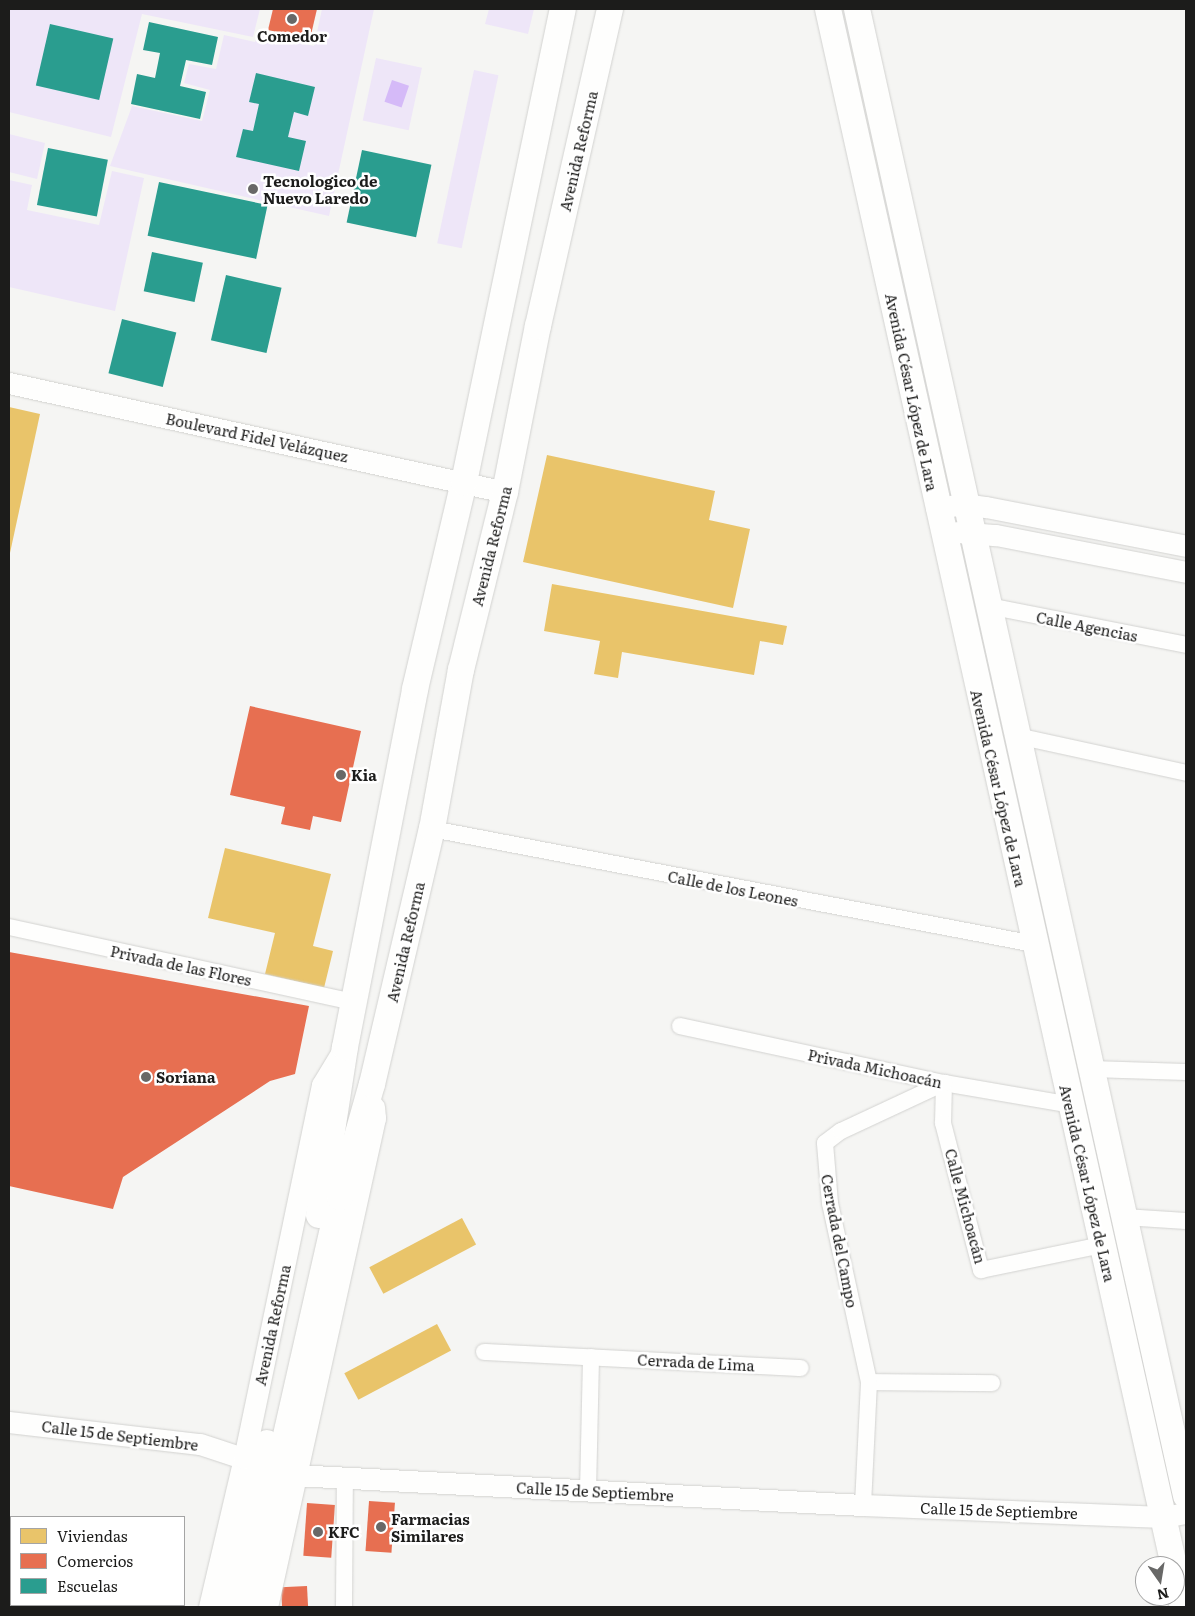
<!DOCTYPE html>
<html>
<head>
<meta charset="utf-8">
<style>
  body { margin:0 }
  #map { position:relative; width:1195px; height:1616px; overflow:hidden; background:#f5f5f3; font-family:Literata,serif }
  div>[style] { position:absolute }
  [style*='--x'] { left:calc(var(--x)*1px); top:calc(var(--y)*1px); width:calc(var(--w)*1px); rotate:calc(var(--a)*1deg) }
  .green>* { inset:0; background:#eee6f8; transform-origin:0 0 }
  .water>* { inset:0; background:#d5baf8; transform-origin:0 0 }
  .homes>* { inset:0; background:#e9c46a; transform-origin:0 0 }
  .shops>* { inset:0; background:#e76f51; transform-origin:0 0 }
  .schools>* { inset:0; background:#2a9d8f; transform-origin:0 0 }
  .roads { filter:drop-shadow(0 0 1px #d2d2d0) drop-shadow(0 0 1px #d2d2d0) }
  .minor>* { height:16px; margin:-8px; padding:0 8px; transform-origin:8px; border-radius:8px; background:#fefefd }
  .tertiary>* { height:21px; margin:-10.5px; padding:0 10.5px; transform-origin:10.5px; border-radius:10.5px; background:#fefefd }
  .primary>* { height:26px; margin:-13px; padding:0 13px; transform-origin:13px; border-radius:13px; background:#fefefd }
  .dots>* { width:14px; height:14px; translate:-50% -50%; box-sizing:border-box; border:2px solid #fff; border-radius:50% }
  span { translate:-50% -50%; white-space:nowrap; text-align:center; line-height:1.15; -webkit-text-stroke:5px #fff; paint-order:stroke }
  .poi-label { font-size:15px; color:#1c1c1b; font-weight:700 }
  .left { translate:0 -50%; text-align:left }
  .street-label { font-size:15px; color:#1c1c1b }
  .frame { position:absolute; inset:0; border:10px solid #1c1c1b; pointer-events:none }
  .legend { position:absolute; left:10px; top:1516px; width:175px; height:90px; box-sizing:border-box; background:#fff; border:1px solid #a4a4a4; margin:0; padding:6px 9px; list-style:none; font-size:15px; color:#1c1c1b }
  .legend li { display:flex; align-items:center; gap:10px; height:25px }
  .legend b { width:25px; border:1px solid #a4a4a4 }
  .north { position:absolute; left:1135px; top:1556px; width:50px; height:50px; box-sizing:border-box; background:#fff; border:1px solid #a4a4a4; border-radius:50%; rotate:167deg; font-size:14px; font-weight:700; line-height:20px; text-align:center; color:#1c1c1b }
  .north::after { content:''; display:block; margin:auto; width:18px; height:22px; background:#686867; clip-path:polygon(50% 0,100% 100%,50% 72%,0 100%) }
</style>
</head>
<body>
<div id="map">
  <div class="green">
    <i style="clip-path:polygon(9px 9px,260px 9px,253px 37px,142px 14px,111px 137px,9px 112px)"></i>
    <i style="clip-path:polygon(322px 9px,374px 9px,329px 216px,110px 166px,132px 106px,202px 121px,210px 90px,184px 83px,189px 64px,216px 69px,224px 35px,255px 42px,258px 34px,314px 46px)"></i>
    <i style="clip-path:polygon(489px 9px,534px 9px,528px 34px,485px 24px)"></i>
    <i style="left:376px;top:58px;width:47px;height:64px;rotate:12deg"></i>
    <i style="left:474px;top:70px;width:25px;height:177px;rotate:12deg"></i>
    <i style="clip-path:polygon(9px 134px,45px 143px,37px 179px,9px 172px)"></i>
    <i style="clip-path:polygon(112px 171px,144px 178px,115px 311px,9px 287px,9px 180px,32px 185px,27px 210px,99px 225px)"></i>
  </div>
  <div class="water">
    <i style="left:392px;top:80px;width:18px;height:23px;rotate:19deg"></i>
  </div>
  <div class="homes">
    <i style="clip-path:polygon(9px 407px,40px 414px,10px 553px,9px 553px)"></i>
    <i style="clip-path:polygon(547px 455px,715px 491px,709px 520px,750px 529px,733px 608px,523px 562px)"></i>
    <i style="clip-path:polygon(552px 584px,787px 626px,783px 645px,760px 641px,754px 675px,622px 652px,618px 678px,594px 674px,600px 641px,544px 631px)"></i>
    <i style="clip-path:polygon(225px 848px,331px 874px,313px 946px,333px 951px,324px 988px,265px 974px,275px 933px,208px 918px)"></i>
    <i style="left:462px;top:1218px;width:30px;height:105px;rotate:62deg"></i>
    <i style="left:437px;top:1324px;width:30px;height:105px;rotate:62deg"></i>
  </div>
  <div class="shops">
    <i style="clip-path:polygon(273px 9px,317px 9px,310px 39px,268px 30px)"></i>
    <i style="clip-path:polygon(250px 706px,361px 731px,341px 822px,313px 816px,310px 830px,281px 824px,285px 807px,230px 795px)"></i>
    <i style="clip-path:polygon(9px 952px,309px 1006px,295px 1074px,270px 1081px,123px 1177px,113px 1209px,9px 1186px)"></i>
    <i style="left:369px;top:1501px;width:26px;height:50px;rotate:4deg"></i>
    <i style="left:307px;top:1503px;width:28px;height:53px;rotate:4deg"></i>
    <i style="left:307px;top:1586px;width:21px;height:26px;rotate:87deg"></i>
  </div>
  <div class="schools">
    <i style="clip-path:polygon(149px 22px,218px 37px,212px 65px,186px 60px,180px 86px,206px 92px,200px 119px,131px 104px,137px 74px,155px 78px,160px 53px,143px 50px)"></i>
    <i style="left:50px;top:24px;width:65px;height:63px;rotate:13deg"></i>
    <i style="clip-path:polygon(256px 73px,315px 87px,308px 116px,294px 112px,288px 137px,306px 141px,299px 171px,236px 157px,243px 129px,253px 131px,259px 104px,249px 102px)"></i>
    <i style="left:48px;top:148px;width:61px;height:58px;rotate:11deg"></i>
    <i style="left:362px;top:150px;width:71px;height:74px;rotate:12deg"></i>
    <i style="left:159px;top:182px;width:111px;height:55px;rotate:12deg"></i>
    <i style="left:152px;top:252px;width:52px;height:40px;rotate:12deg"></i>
    <i style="left:226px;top:275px;width:57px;height:67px;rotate:13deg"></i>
    <i style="left:122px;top:319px;width:56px;height:56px;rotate:14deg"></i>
  </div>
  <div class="roads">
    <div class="minor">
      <i style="--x:988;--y:606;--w:202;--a:11.1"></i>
      <i style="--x:1017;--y:736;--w:173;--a:12.3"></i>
      <i style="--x:432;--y:829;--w:613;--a:10.81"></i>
      <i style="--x:9;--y:927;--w:352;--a:12.3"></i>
      <i style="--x:680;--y:1026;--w:270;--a:12.2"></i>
      <i style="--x:944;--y:1083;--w:129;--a:9.8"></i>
      <i style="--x:1091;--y:1069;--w:95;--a:1.8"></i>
      <i style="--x:944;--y:1083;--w:40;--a:91.4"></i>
      <i style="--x:943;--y:1123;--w:152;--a:75.5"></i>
      <i style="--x:981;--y:1270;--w:124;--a:-11.7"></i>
      <i style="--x:1124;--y:1217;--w:62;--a:3.7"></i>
      <i style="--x:484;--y:1352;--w:317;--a:2.9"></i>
      <i style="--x:869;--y:1382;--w:123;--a:0.5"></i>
      <i style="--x:588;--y:1491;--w:134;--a:-88.7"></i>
      <i style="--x:863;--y:1505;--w:123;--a:-87.2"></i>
      <i style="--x:869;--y:1382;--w:183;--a:-102.3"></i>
      <i style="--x:830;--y:1203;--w:60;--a:-94.8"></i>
      <i style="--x:825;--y:1143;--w:20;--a:-37"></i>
      <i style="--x:841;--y:1131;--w:114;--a:-25"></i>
      <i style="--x:344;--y:1607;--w:129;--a:-89.6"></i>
    </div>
    <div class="tertiary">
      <i style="--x:9;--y:383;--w:508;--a:12.39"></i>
      <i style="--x:936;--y:508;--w:30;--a:-8"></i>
      <i style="--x:966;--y:504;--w:20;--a:9"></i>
      <i style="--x:986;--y:507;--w:204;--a:11"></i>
      <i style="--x:958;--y:532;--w:38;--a:5"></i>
      <i style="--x:996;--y:535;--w:194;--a:11"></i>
      <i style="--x:9;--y:1422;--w:192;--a:6.6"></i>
      <i style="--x:200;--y:1444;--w:99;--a:18.3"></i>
      <i style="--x:294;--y:1475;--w:570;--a:3.02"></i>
      <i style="--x:863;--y:1505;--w:300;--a:2.3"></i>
      <i style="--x:1163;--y:1517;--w:23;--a:-10"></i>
      <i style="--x:209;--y:1607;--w:153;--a:-76.8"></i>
      <i style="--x:244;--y:1458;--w:381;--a:-78.2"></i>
      <i style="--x:322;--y:1085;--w:39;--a:-59"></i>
      <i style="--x:267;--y:1607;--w:501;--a:-77.55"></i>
      <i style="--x:375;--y:1118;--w:11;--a:-95"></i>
    </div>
    <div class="primary">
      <i style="--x:828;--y:9;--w:1595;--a:77.47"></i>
      <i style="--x:857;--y:9;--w:1523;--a:77.52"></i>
      <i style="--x:319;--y:1215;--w:170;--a:-81.2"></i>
      <i style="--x:345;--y:1047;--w:365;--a:-78.9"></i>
      <i style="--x:415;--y:689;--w:213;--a:-76.7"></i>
      <i style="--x:464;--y:482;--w:483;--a:-78.2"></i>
      <i style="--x:1175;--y:1570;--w:38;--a:78"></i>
      <i style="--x:226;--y:1607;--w:169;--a:-76"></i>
      <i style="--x:247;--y:1607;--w:420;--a:-77.2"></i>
      <i style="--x:340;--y:1197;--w:117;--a:-74.2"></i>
      <i style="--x:372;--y:1084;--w:262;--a:-76.8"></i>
      <i style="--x:432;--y:829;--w:162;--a:-79.7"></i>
      <i style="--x:461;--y:670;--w:183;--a:-76.1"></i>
      <i style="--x:505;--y:492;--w:169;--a:-78.8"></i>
      <i style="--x:538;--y:326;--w:325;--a:-77.2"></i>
    </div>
  </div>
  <div class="dots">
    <i style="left:292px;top:19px;background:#686867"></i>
    <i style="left:253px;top:189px;background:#686867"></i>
    <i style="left:341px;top:775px;background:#686867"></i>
    <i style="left:146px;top:1077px;background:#686867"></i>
    <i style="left:381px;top:1527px;background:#686867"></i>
    <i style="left:318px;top:1532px;background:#686867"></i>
  </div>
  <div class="poi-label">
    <span style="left:292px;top:36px">Comedor</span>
    <span class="left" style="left:263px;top:189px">Tecnologico de<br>Nuevo Laredo</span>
    <span class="left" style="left:351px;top:775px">Kia</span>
    <span class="left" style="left:156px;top:1077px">Soriana</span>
    <span class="left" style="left:391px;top:1527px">Farmacias<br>Similares</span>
    <span class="left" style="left:328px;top:1532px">KFC</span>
  </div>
  <div class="street-label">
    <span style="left:578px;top:151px;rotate:-77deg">Avenida Reforma</span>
    <span style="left:912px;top:392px;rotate:78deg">Avenida César López de Lara</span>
    <span style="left:257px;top:437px;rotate:12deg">Boulevard Fidel Velázquez</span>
    <span style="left:491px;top:546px;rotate:-76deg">Avenida Reforma</span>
    <span style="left:1087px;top:626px;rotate:11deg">Calle Agencias</span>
    <span style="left:999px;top:788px;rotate:77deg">Avenida César López de Lara</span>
    <span style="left:733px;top:888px;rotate:11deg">Calle de los Leones</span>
    <span style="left:405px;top:942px;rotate:-77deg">Avenida Reforma</span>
    <span style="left:181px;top:965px;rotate:12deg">Privada de las Flores</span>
    <span style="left:875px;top:1068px;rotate:12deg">Privada Michoacán</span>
    <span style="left:1088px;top:1183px;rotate:77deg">Avenida César López de Lara</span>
    <span style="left:966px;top:1206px;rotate:75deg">Calle Michoacán</span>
    <span style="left:840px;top:1241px;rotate:79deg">Cerrada del Campo</span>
    <span style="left:272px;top:1325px;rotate:-78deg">Avenida Reforma</span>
    <span style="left:696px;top:1362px;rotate:3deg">Cerrada de Lima</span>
    <span style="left:120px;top:1435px;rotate:7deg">Calle 15 de Septiembre</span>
    <span style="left:595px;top:1491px;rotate:3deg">Calle 15 de Septiembre</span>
    <span style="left:999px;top:1510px;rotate:2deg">Calle 15 de Septiembre</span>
  </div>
  <div class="frame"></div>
  <ul class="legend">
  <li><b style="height:14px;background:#e9c46a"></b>Viviendas</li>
  <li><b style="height:14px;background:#e76f51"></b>Comercios</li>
  <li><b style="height:14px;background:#2a9d8f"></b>Escuelas</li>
  </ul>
  <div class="north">N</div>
</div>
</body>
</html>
